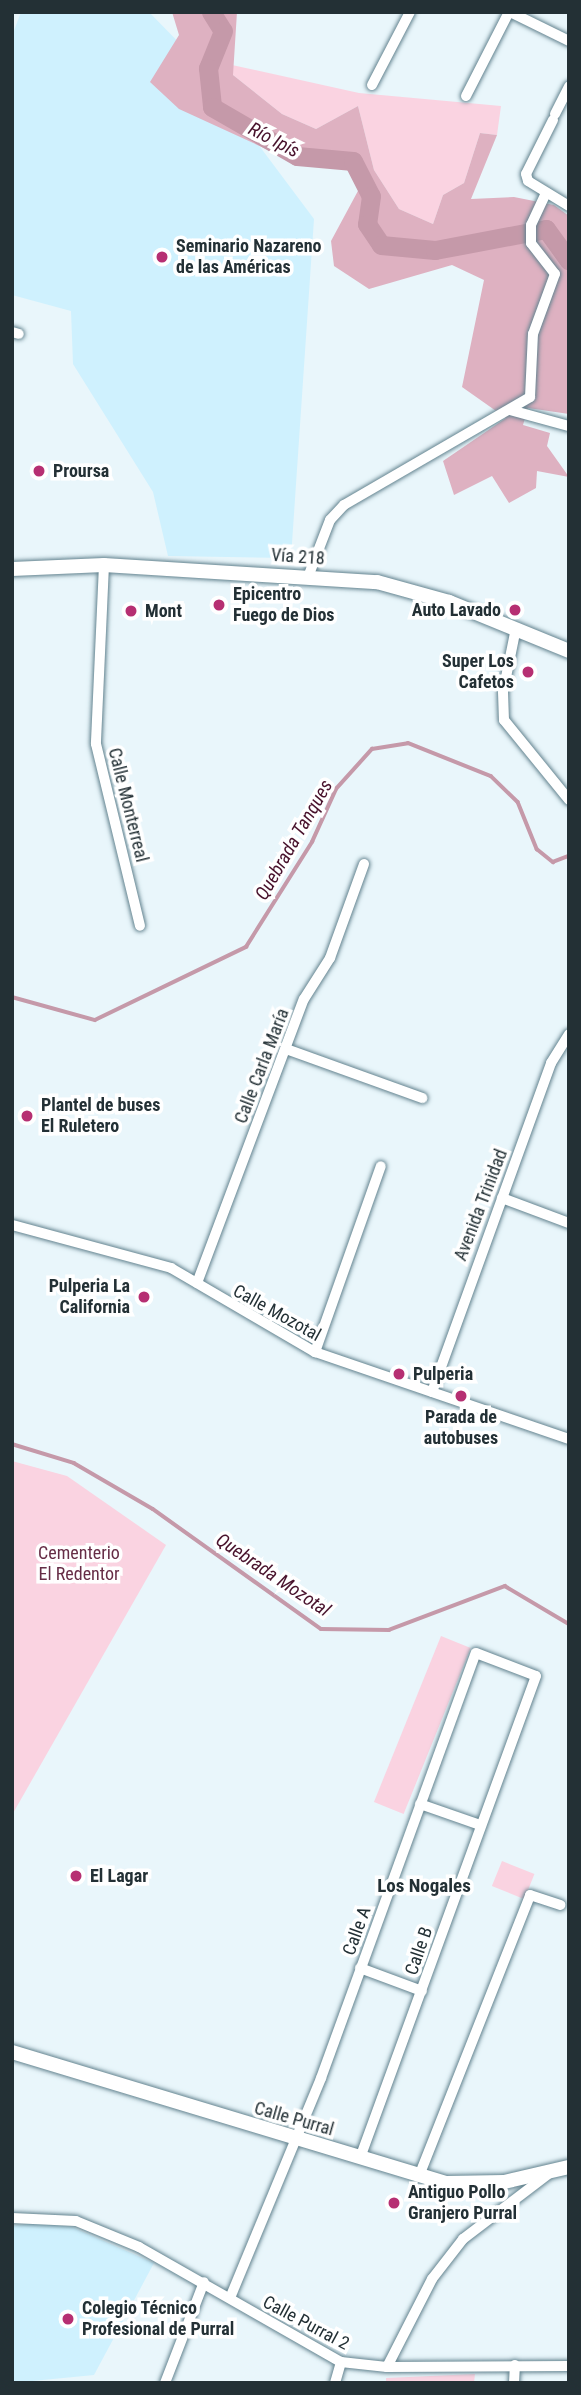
<!DOCTYPE html>
<html>
<head>
<meta charset="utf-8">
<style>
  body { margin:0 }
  #map { position:relative; width:581px; height:2395px; overflow:hidden; background:#e9f6fb; font-family:"Roboto Condensed",sans-serif }
  div>[style] { position:absolute }
  [style*='--x'] { left:calc(var(--x)*1px); top:calc(var(--y)*1px); width:calc(var(--w)*1px); rotate:calc(var(--a)*1deg) }
  .built>* { inset:0; background:#cff1fe }
  .green>* { inset:0; background:#fad3e1; transform-origin:0 0 }
  .forest>* { inset:0; background:#deb1c1 }
  .stream>* { height:3.5px; margin:-1.75px; padding:0 1.75px; transform-origin:1.75px; border-radius:1.75px; background:#c599a9 }
  .river>* { height:19px; margin:-9.5px; padding:0 9.5px; transform-origin:9.5px; border-radius:9.5px; background:#c599a9 }
  .roads { filter:drop-shadow(0 0 2px #63838f) drop-shadow(0 0 2px #63838f) }
  .street>* { height:10px; margin:-5px; padding:0 5px; transform-origin:5px; border-radius:5px; background:#fff }
  .secondary>* { height:14px; margin:-7px; padding:0 7px; transform-origin:7px; border-radius:7px; background:#fff }
  .dots>* { width:19px; height:19px; translate:-50% -50%; box-sizing:border-box; border:4px solid #fff; border-radius:50% }
  span { translate:-50% -50%; white-space:nowrap; text-align:center; line-height:1.15; -webkit-text-stroke:7px #fff; paint-order:stroke }
  .poi-label { font-size:18px; color:#233035; font-weight:700 }
  .left { translate:0 -50%; text-align:left }
  .right { translate:-100% -50%; text-align:right }
  .street-label { font-size:18px; color:#233035 }
  .park-label { font-size:18px; color:#662d46 }
  .water-label { font-size:19px; color:#48122c; font-style:italic }
  .neighbourhood-label { font-size:19px; color:#233035; font-weight:700 }
  .frame { position:absolute; inset:0; border:14px solid #233035; pointer-events:none }
</style>
</head>
<body>
<div id="map">
  <div class="built">
    <i style="clip-path:polygon(21px 12px,149px 12px,193px 57px,314px 219px,291px 558px,168px 556px,153px 492px,73px 364px,71px 311px,12px 295px,12px 36px)"></i>
    <i style="clip-path:polygon(36px 2223px,72px 2227px,154px 2263px,94px 2375px,12px 2383px,12px 2226px)"></i>
  </div>
  <div class="green">
    <i style="clip-path:polygon(232px 65px,359px 93px,501px 106px,497px 135px,480px 133px,464px 183px,443px 195px,433px 224px,399px 209px,374px 170px,358px 106px,316px 129px,282px 114px,233px 75px)"></i>
    <i style="clip-path:polygon(12px 1461px,67px 1476px,166px 1545px,12px 1815px)"></i>
    <i style="left:441px;top:1636px;width:32px;height:179px;rotate:22deg"></i>
    <i style="left:502px;top:1861px;width:35px;height:27px;rotate:22deg"></i>
    <i style="clip-path:polygon(475px 2374px,474px 2383px,386px 2383px,386px 2378px)"></i>
  </div>
  <div class="forest">
    <i style="clip-path:polygon(172px 12px,237px 12px,233px 75px,282px 114px,316px 129px,358px 106px,374px 170px,399px 209px,433px 224px,443px 195px,464px 183px,480px 133px,497px 135px,471px 199px,514px 197px,554px 205px,569px 216px,569px 414px,528px 408px,523px 425px,550px 433px,547px 446px,569px 477px,537px 471px,536px 488px,509px 503px,492px 476px,454px 495px,443px 461px,506px 418px,462px 387px,484px 280px,452px 265px,369px 289px,334px 266px,331px 241px,359px 189px,352px 168px,288px 159px,179px 109px,150px 82px,179px 35px)"></i>
  </div>
  <div class="stream">
    <i style="--x:12;--y:997;--w:86;--a:15.5"></i>
    <i style="--x:95;--y:1020;--w:168;--a:-25.8"></i>
    <i style="--x:246;--y:947;--w:124;--a:-57.8"></i>
    <i style="--x:312;--y:842;--w:58;--a:-65.6"></i>
    <i style="--x:336;--y:789;--w:54;--a:-48"></i>
    <i style="--x:372;--y:749;--w:36;--a:-9"></i>
    <i style="--x:408;--y:743;--w:89;--a:21.7"></i>
    <i style="--x:491;--y:776;--w:37;--a:44"></i>
    <i style="--x:518;--y:802;--w:51;--a:68"></i>
    <i style="--x:537;--y:849;--w:21;--a:39"></i>
    <i style="--x:553;--y:862;--w:17;--a:-21"></i>
    <i style="--x:12;--y:1444;--w:65;--a:17"></i>
    <i style="--x:74;--y:1463;--w:91;--a:30.2"></i>
    <i style="--x:153;--y:1509;--w:206;--a:35.5"></i>
    <i style="--x:321;--y:1629;--w:68;--a:0.8"></i>
    <i style="--x:389;--y:1630;--w:124;--a:-20.8"></i>
    <i style="--x:505;--y:1586;--w:74;--a:30.7"></i>
  </div>
  <div class="river">
    <i style="--x:211;--y:12;--w:22;--a:58"></i>
    <i style="--x:223;--y:31;--w:40;--a:112"></i>
    <i style="--x:208;--y:68;--w:39;--a:84"></i>
    <i style="--x:212;--y:107;--w:98;--a:30"></i>
    <i style="--x:297;--y:156;--w:56;--a:5.1"></i>
    <i style="--x:353;--y:161;--w:39;--a:63"></i>
    <i style="--x:371;--y:196;--w:28;--a:98"></i>
    <i style="--x:367;--y:224;--w:25;--a:56"></i>
    <i style="--x:381;--y:245;--w:54;--a:5.3"></i>
    <i style="--x:435;--y:250;--w:113;--a:-10.7"></i>
    <i style="--x:546;--y:229;--w:39;--a:54"></i>
  </div>
  <div class="roads">
    <div class="street">
      <i style="--x:510;--y:12;--w:66;--a:26.2"></i>
      <i style="--x:372;--y:85;--w:82;--a:-62.5"></i>
      <i style="--x:466;--y:96;--w:94;--a:-62.9"></i>
      <i style="--x:555;--y:114;--w:31;--a:-63"></i>
      <i style="--x:553;--y:120;--w:60;--a:116.6"></i>
      <i style="--x:526;--y:174;--w:7;--a:74"></i>
      <i style="--x:528;--y:181;--w:48;--a:31.4"></i>
      <i style="--x:12;--y:332;--w:7;--a:16"></i>
      <i style="--x:510;--y:410;--w:61;--a:15.2"></i>
      <i style="--x:104;--y:565;--w:179;--a:92.6"></i>
      <i style="--x:96;--y:744;--w:187;--a:76.4"></i>
      <i style="--x:308;--y:577;--w:61;--a:-68.9"></i>
      <i style="--x:330;--y:520;--w:21;--a:-47"></i>
      <i style="--x:344;--y:505;--w:215;--a:-30.1"></i>
      <i style="--x:530;--y:397;--w:63;--a:-87.3"></i>
      <i style="--x:533;--y:334;--w:64;--a:-69.9"></i>
      <i style="--x:555;--y:274;--w:39;--a:-128"></i>
      <i style="--x:531;--y:243;--w:18;--a:-90"></i>
      <i style="--x:531;--y:225;--w:35;--a:-65"></i>
      <i style="--x:516;--y:628;--w:65;--a:101.5"></i>
      <i style="--x:503;--y:692;--w:28;--a:88"></i>
      <i style="--x:504;--y:720;--w:103;--a:50.9"></i>
      <i style="--x:286;--y:1049;--w:145;--a:19.8"></i>
      <i style="--x:502;--y:1198;--w:72;--a:20.5"></i>
      <i style="--x:12;--y:1225;--w:165;--a:15.1"></i>
      <i style="--x:171;--y:1268;--w:167;--a:30.3"></i>
      <i style="--x:315;--y:1352;--w:268;--a:18.9"></i>
      <i style="--x:197;--y:1283;--w:303;--a:-69.4"></i>
      <i style="--x:304;--y:999;--w:49;--a:-57.6"></i>
      <i style="--x:330;--y:958;--w:100;--a:-70.1"></i>
      <i style="--x:315;--y:1352;--w:197;--a:-70.5"></i>
      <i style="--x:432;--y:1392;--w:350;--a:-70.1"></i>
      <i style="--x:551;--y:1063;--w:34;--a:-58"></i>
      <i style="--x:420;--y:1804;--w:64;--a:19.3"></i>
      <i style="--x:360;--y:1968;--w:66;--a:20.4"></i>
      <i style="--x:419;--y:2176;--w:302;--a:-68.4"></i>
      <i style="--x:530;--y:1895;--w:32;--a:18"></i>
      <i style="--x:12;--y:2218;--w:64;--a:2.7"></i>
      <i style="--x:76;--y:2221;--w:68;--a:22.4"></i>
      <i style="--x:139;--y:2247;--w:232;--a:29.7"></i>
      <i style="--x:341;--y:2362;--w:46;--a:6.2"></i>
      <i style="--x:387;--y:2367;--w:99;--a:-62.9"></i>
      <i style="--x:432;--y:2279;--w:51;--a:-52.2"></i>
      <i style="--x:463;--y:2239;--w:106;--a:-37.3"></i>
      <i style="--x:230;--y:2298;--w:238;--a:-67.5"></i>
      <i style="--x:321;--y:2078;--w:452;--a:-70"></i>
      <i style="--x:476;--y:1653;--w:64;--a:21"></i>
      <i style="--x:536;--y:1676;--w:513;--a:110.06"></i>
      <i style="--x:387;--y:2367;--w:182;--a:-0.3"></i>
      <i style="--x:165;--y:2383;--w:108;--a:-68.9"></i>
      <i style="--x:335;--y:2383;--w:22;--a:-74"></i>
      <i style="--x:514;--y:2383;--w:18;--a:-87"></i>
    </div>
    <div class="secondary">
      <i style="--x:12;--y:569;--w:92;--a:-2.5"></i>
      <i style="--x:104;--y:565;--w:274;--a:3.6"></i>
      <i style="--x:377;--y:582;--w:75;--a:15.5"></i>
      <i style="--x:449;--y:602;--w:130;--a:22.2"></i>
      <i style="--x:12;--y:2052;--w:454;--a:16.8"></i>
      <i style="--x:447;--y:2183;--w:57;--a:-1"></i>
      <i style="--x:504;--y:2182;--w:67;--a:-13"></i>
    </div>
  </div>
  <div class="dots">
    <i style="left:162px;top:257px;background:#b62f72"></i>
    <i style="left:39px;top:471px;background:#b62f72"></i>
    <i style="left:219px;top:605px;background:#b62f72"></i>
    <i style="left:515px;top:610px;background:#b62f72"></i>
    <i style="left:131px;top:611px;background:#b62f72"></i>
    <i style="left:528px;top:672px;background:#b62f72"></i>
    <i style="left:27px;top:1116px;background:#b62f72"></i>
    <i style="left:144px;top:1297px;background:#b62f72"></i>
    <i style="left:399px;top:1374px;background:#b62f72"></i>
    <i style="left:461px;top:1396px;background:#b62f72"></i>
    <i style="left:76px;top:1876px;background:#b62f72"></i>
    <i style="left:394px;top:2203px;background:#b62f72"></i>
    <i style="left:68px;top:2319px;background:#b62f72"></i>
  </div>
  <div class="poi-label">
    <span class="left" style="left:176px;top:257px">Seminario Nazareno<br>de las Américas</span>
    <span class="left" style="left:53px;top:471px">Proursa</span>
    <span class="left" style="left:233px;top:605px">Epicentro<br>Fuego de Dios</span>
    <span class="right" style="left:501px;top:610px">Auto Lavado</span>
    <span class="left" style="left:145px;top:611px">Mont</span>
    <span class="right" style="left:514px;top:672px">Super Los<br>Cafetos</span>
    <span class="left" style="left:41px;top:1116px">Plantel de buses<br>El Ruletero</span>
    <span class="right" style="left:130px;top:1297px">Pulperia La<br>California</span>
    <span class="left" style="left:413px;top:1374px">Pulperia</span>
    <span style="left:461px;top:1428px">Parada de<br>autobuses</span>
    <span class="left" style="left:90px;top:1876px">El Lagar</span>
    <span class="left" style="left:408px;top:2203px">Antiguo Pollo<br>Granjero Purral</span>
    <span class="left" style="left:82px;top:2319px">Colegio Técnico<br>Profesional de Purral</span>
  </div>
  <div class="street-label">
    <span style="left:298px;top:557px;rotate:4deg">Vía 218</span>
    <span style="left:128px;top:805px;rotate:76deg">Calle Monterreal</span>
    <span style="left:262px;top:1066px;rotate:-69deg">Calle Carla María</span>
    <span style="left:481px;top:1205px;rotate:-69deg">Avenida Trinidad</span>
    <span style="left:277px;top:1313px;rotate:29deg">Calle Mozotal</span>
    <span style="left:357px;top:1931px;rotate:-70deg">Calle A</span>
    <span style="left:419px;top:1951px;rotate:-71deg">Calle B</span>
    <span style="left:294px;top:2119px;rotate:16deg">Calle Purral</span>
    <span style="left:306px;top:2323px;rotate:28deg">Calle Purral 2</span>
  </div>
  <div class="park-label">
    <span style="left:79px;top:1564px">Cementerio<br>El Redentor</span>
  </div>
  <div class="water-label">
    <span style="left:274px;top:140px;rotate:27deg">Río Ipís</span>
    <span style="left:294px;top:840px;rotate:-60deg">Quebrada Tanques</span>
    <span style="left:273px;top:1575px;rotate:34deg">Quebrada Mozotal</span>
  </div>
  <div class="neighbourhood-label">
    <span style="left:424px;top:1886px">Los Nogales</span>
  </div>
  <div class="frame"></div>
</div>
</body>
</html>
